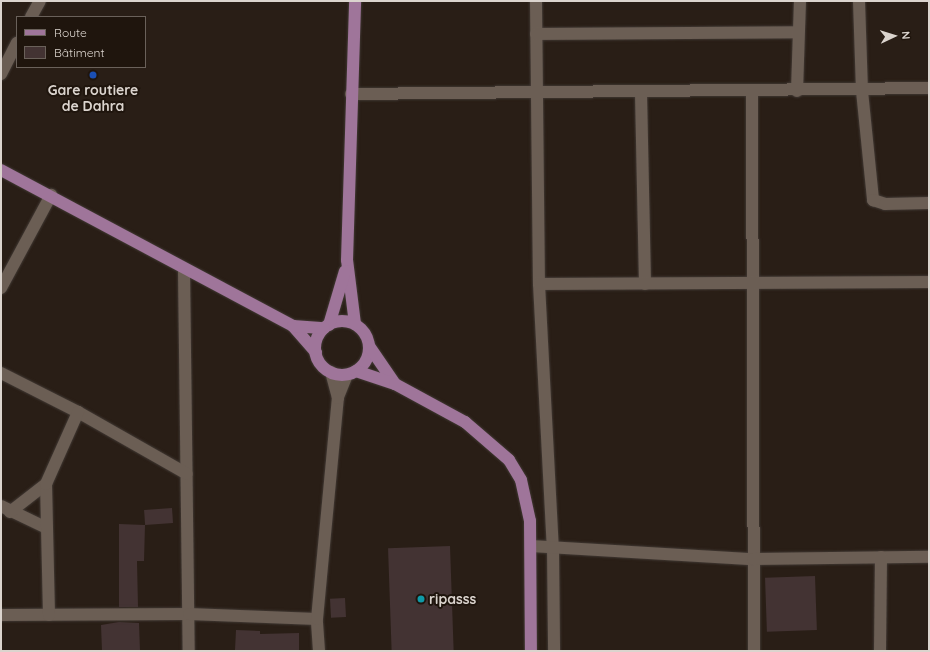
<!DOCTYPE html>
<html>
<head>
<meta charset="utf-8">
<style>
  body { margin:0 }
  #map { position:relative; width:930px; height:652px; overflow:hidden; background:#291e16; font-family:Quicksand,sans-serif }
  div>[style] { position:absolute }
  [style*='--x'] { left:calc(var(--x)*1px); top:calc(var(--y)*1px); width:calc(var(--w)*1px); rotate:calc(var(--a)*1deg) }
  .building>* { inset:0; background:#433333; transform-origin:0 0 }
  .roads { filter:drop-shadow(0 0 1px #413934) drop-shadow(0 0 1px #413934) }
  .street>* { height:12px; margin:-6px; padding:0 6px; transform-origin:6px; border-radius:6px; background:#6b5e54 }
  .primary>* { height:12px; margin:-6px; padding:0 6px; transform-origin:6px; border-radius:6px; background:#9f759a }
  .primary>.ring { margin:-6px; padding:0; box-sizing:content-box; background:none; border:12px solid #9f759a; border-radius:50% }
  .dots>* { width:11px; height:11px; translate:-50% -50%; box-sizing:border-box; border:2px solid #1f150d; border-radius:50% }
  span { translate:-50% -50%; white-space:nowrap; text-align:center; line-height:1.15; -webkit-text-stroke:4px #1f150d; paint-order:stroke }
  .poi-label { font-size:14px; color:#dbd4ce; font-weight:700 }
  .left { translate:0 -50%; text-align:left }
  .frame { position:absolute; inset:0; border:2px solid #dbd4ce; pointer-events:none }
  .legend { position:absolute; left:16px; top:16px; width:130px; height:52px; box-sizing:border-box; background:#1f150d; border:1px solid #6a615a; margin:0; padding:5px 7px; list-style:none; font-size:12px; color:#dbd4ce }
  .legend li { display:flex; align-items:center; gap:8px; height:20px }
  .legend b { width:20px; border:1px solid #6a615a }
  .north { position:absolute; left:874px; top:16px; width:40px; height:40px; -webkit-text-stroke:3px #1f150d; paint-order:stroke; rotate:86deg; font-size:11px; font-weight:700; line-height:16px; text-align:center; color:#dbd4ce }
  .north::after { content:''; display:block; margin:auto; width:14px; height:18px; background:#dbd4ce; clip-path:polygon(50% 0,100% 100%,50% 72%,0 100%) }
</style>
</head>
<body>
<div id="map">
  <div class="building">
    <i style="left:172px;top:508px;width:15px;height:28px;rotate:86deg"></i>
    <i style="clip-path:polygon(119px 524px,145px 525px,144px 561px,137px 561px,138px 607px,119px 607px)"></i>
    <i style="left:450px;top:546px;width:105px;height:62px;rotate:88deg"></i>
    <i style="left:815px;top:576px;width:54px;height:50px;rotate:88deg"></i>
    <i style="left:345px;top:598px;width:19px;height:15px;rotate:87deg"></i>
    <i style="clip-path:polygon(119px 622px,139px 623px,140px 651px,102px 651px,101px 625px)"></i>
    <i style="clip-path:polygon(236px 630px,260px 631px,260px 634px,299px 633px,299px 651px,235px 650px)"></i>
  </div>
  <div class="roads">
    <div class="street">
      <i style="--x:536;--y:1;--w:283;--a:89.4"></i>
      <i style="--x:539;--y:284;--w:264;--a:87"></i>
      <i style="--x:553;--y:548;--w:103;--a:89.4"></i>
      <i style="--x:859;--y:1;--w:90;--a:88.1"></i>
      <i style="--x:862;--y:91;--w:110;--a:84.2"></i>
      <i style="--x:873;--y:200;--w:13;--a:18"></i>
      <i style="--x:885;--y:204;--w:44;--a:-1.3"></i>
      <i style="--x:31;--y:17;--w:18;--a:-61"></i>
      <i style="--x:536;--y:34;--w:262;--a:-0.4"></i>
      <i style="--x:1;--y:74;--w:35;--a:-63"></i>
      <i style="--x:797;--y:91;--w:90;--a:-88.1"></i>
      <i style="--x:752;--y:92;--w:559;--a:89.8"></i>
      <i style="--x:641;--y:93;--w:191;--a:88.8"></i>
      <i style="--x:351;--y:94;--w:578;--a:-0.59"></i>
      <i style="--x:184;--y:269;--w:382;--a:89.3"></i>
      <i style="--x:539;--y:284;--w:390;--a:-0.3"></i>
      <i style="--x:1;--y:288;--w:106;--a:-61.7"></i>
      <i style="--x:1;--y:373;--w:86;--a:26.9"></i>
      <i style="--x:78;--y:412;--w:125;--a:29.6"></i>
      <i style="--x:338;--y:397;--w:24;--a:-68"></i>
      <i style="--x:1;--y:506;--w:51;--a:25.6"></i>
      <i style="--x:10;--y:512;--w:46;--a:-37.9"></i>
      <i style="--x:531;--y:546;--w:222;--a:3.4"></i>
      <i style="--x:753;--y:559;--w:176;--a:-0.7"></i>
      <i style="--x:1;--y:615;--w:188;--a:-0.3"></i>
      <i style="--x:189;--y:614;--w:128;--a:2.2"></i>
      <i style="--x:49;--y:615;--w:131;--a:-91.3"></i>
      <i style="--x:46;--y:484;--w:79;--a:-66"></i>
      <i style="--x:319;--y:651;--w:32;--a:-94"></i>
      <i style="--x:317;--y:619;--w:222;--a:-84.6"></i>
      <i style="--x:338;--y:398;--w:27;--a:-105"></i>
      <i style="--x:880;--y:651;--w:94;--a:-89.4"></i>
    </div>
    <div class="primary">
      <i style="--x:1;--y:170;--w:331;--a:28.1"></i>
      <i style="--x:293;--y:326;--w:35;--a:49"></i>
      <i class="ring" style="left:315px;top:321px;width:42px;height:42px"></i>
      <i style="--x:355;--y:324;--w:64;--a:-97.1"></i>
      <i style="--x:347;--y:260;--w:259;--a:-88.2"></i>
      <i style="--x:329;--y:325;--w:56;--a:-73.5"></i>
      <i style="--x:293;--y:326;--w:31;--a:4"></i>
      <i style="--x:369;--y:346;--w:46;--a:55.6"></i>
      <i style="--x:356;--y:371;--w:41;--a:18.4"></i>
      <i style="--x:395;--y:384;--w:80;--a:28.5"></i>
      <i style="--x:465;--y:422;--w:58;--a:40.8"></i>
      <i style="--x:509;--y:460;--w:23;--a:59"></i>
      <i style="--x:521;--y:480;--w:42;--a:77.6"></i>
      <i style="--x:530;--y:521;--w:130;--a:89.6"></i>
    </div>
  </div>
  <div class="dots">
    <i style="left:93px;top:75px;background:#1a4fb4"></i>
    <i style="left:421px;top:599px;background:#0f9aa8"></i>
  </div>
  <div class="poi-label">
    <span style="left:93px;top:98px">Gare routiere<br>de Dahra</span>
    <span class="left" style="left:429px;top:599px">ripasss</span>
  </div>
  <div class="frame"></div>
  <ul class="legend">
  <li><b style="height:5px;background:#9f759a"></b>Route</li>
  <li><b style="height:11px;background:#433333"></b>Bâtiment</li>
  </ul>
  <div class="north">N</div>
</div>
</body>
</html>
